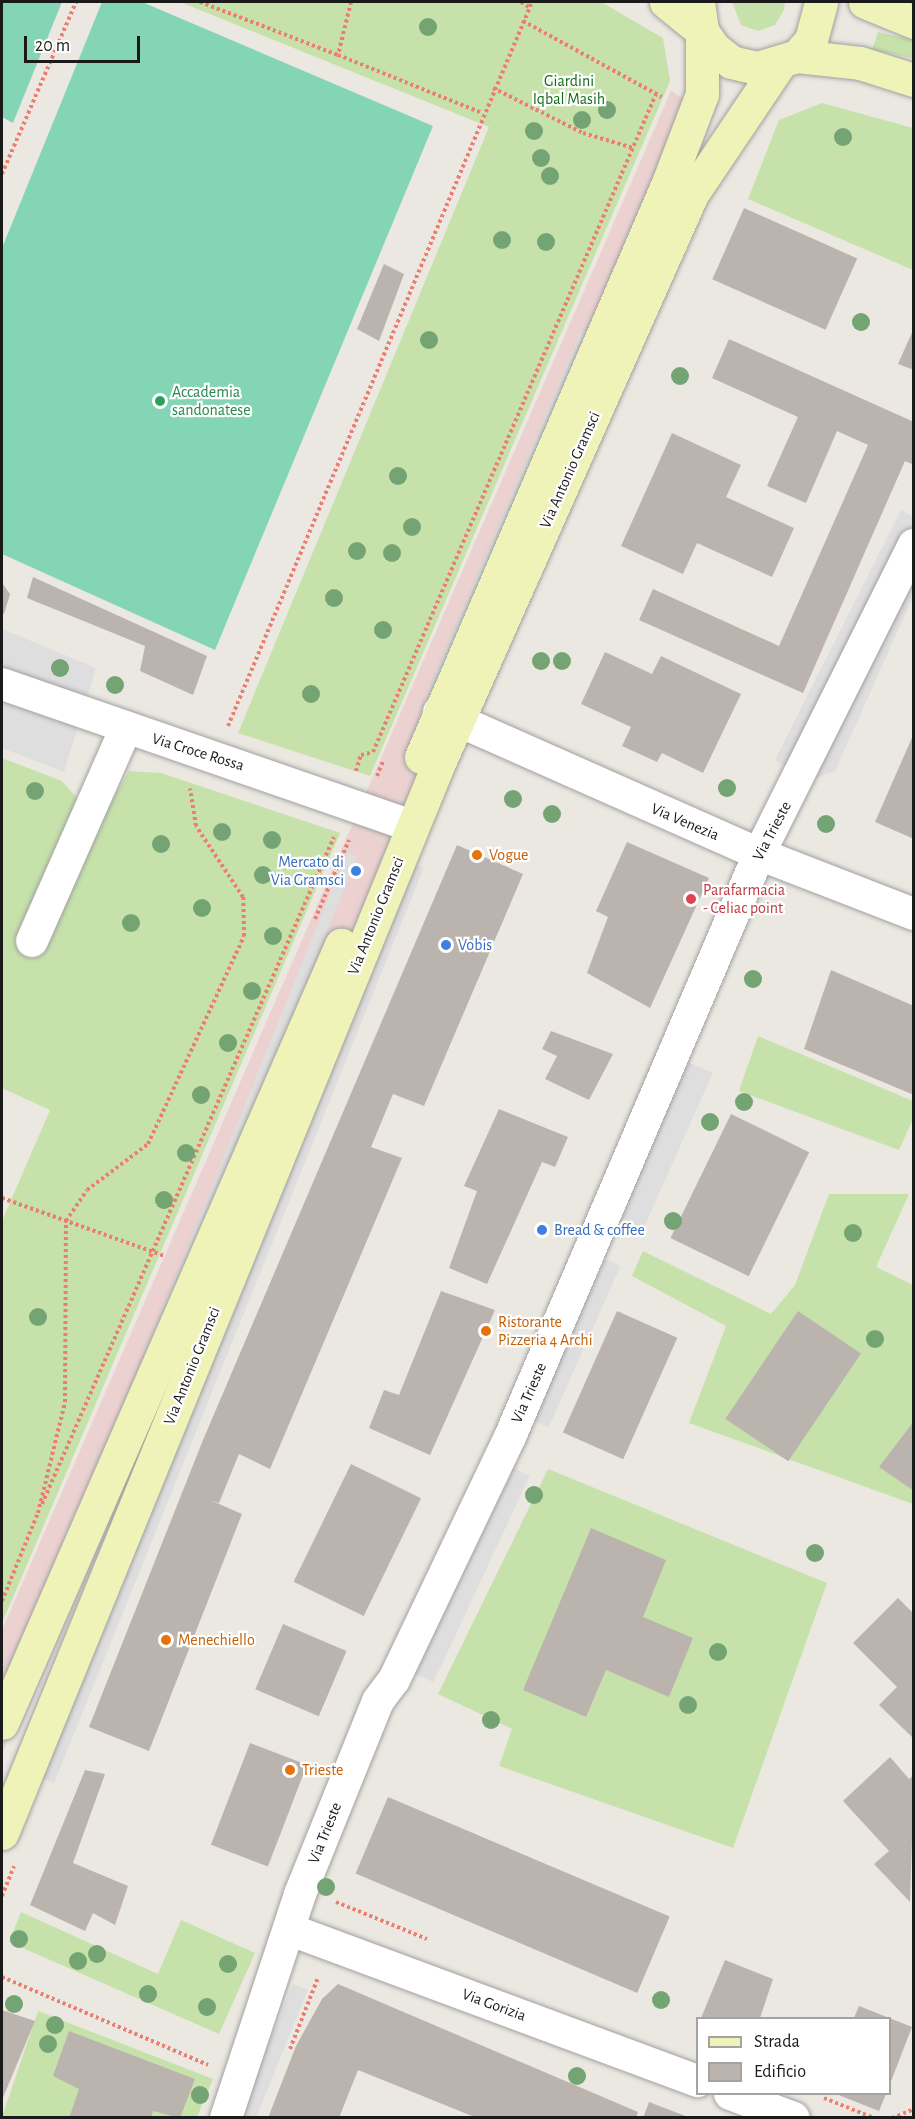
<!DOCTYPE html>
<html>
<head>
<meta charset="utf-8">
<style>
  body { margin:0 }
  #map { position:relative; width:915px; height:2119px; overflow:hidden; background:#ebe8e1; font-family:"Alegreya Sans",sans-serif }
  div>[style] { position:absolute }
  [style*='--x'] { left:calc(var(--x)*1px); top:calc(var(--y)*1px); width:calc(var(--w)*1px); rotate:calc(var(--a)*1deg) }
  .commercial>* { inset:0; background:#ebd2d1 }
  .grass>* { inset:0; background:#c6e2aa }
  .pitch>* { inset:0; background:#84d5b6 }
  .parking>* { inset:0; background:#dedede; transform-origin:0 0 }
  .building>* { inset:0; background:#bbb4ae; transform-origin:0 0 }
  .path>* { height:4px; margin-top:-2px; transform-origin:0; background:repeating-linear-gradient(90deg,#ed7d70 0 3px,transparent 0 6px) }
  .roads { filter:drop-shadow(0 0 2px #a1a1a1) drop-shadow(0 0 2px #a1a1a1) }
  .street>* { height:32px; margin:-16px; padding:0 16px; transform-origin:16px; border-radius:16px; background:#fff }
  .secondary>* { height:33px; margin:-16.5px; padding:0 16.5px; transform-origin:16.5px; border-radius:16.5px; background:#f0f3b7 }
  .trees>* { width:18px; height:18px; margin:-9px; border-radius:50%; background:#75a474 }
  .dots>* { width:16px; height:16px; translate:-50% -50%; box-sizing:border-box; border:3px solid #fff; border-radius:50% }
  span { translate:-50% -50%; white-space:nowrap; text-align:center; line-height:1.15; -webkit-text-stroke:4.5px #fff; paint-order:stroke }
  .park-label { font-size:16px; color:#146d1b }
  .leisure-label { font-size:16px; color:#27864d }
  .left { translate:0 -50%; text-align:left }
  .street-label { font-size:16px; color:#1a1a1a }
  .food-label { font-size:16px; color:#c56008 }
  .shop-label { font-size:16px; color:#366cbe }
  .right { translate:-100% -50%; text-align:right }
  .health-label { font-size:16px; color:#be3a42 }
  .frame { position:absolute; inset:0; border:3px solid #1a1a1a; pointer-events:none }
  .legend { position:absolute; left:696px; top:2017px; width:195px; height:78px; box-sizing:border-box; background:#fff; border:2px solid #a3a3a3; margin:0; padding:8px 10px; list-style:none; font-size:18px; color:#1a1a1a }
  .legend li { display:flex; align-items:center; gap:12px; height:30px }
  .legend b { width:30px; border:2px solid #a3a3a3 }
  .scale { position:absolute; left:24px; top:36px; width:116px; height:27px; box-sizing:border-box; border:3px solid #1a1a1a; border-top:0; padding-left:8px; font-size:18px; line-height:21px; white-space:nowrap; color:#1a1a1a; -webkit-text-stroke:4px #fff; paint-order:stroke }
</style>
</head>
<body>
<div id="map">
  <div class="commercial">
    <i style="clip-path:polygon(671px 91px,708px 113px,2px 1754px,2px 1630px)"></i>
  </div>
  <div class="grass">
    <i style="clip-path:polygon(180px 2px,601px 2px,663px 38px,670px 81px,370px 776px,238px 733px,489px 127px)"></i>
    <i style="clip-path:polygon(732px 2px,785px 2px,784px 10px,775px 25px,758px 31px,741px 25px)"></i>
    <i style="clip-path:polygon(878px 32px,913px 40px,913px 58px,872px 50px)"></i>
    <i style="clip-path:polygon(822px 103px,913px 128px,913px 270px,748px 199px,779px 120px)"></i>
    <i style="clip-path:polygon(2px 758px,62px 781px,99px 823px,129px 771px,161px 773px,340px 833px,2px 1623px,2px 1221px,50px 1110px,2px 1088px)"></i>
    <i style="clip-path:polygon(758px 1036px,913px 1101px,913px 1119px,899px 1150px,739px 1091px)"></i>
    <i style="clip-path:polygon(829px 1194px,909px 1194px,876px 1267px,913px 1285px,913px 1504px,689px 1423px,726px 1326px,632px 1276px,643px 1251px,771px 1314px,795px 1285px)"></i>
    <i style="clip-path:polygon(548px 1469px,827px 1583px,733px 1848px,499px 1766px,512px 1729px,438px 1694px)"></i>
    <i style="clip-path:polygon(21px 1912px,158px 1974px,181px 1920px,255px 1953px,219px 2034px,9px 1942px)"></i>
    <i style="clip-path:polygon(38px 2011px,213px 2079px,197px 2117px,2px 2117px)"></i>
  </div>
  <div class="pitch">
    <i style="clip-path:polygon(2px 2px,62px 2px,13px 123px,2px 117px)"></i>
    <i style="clip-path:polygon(102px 2px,142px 2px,433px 126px,215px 650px,2px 554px,2px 248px)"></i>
  </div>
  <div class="parking">
    <i style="left:581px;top:331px;width:13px;height:401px;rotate:23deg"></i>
    <i style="clip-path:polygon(901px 510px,913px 517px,913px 597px,835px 771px,808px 780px,775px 760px)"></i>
    <i style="clip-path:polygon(2px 629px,96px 668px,64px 772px,2px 748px)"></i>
    <i style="left:347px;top:852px;width:11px;height:876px;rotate:22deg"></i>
    <i style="left:409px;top:862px;width:16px;height:987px;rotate:22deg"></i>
    <i style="left:688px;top:1062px;width:27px;height:170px;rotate:24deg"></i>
    <i style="left:605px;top:1259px;width:17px;height:177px;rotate:24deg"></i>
    <i style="left:509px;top:1466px;width:23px;height:228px;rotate:25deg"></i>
    <i style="left:293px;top:1984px;width:16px;height:144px;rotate:22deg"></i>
  </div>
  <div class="building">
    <i style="left:744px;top:208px;width:124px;height:78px;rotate:24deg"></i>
    <i style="clip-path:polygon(384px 264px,404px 274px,379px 341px,357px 329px)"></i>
    <i style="clip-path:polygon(914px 328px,914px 370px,898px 364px)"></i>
    <i style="clip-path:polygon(729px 339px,914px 422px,914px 465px,905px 461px,803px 693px,639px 620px,653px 589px,779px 646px,868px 445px,837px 431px,806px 503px,767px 486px,798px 417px,712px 378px)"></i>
    <i style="clip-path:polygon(672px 433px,741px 465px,726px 497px,794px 528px,772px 577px,697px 543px,683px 574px,621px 546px)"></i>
    <i style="clip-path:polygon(33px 577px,207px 656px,193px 695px,140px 671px,145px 646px,27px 598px)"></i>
    <i style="clip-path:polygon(2px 583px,10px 594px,4px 614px,2px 613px)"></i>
    <i style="clip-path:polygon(605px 652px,652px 674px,661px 656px,741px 694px,703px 773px,662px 753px,657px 762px,622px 746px,631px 727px,581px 704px)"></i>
    <i style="clip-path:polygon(914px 733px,914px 839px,875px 822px)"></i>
    <i style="clip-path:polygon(627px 842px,709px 878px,650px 1008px,587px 973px,608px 917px,596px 911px)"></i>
    <i style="clip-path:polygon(457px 845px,523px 874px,424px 1106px,393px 1094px,371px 1147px,402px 1158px,270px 1469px,239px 1454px,219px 1503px,210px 1500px,242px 1514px,149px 1751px,89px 1727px,203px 1440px)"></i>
    <i style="clip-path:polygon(831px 970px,914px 1006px,914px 1095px,804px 1049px)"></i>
    <i style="clip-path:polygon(551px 1031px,613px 1054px,589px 1100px,545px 1079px,557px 1056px,542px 1049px)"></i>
    <i style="clip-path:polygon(499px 1109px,568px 1137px,555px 1167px,542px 1162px,487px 1284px,449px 1268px,477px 1191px,464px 1186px)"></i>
    <i style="left:731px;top:1114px;width:87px;height:138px;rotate:26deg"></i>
    <i style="clip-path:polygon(441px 1291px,495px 1310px,430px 1455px,369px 1428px,384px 1390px,399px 1395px)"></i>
    <i style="left:617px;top:1311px;width:66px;height:133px;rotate:24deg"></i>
    <i style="left:798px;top:1311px;width:76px;height:130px;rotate:34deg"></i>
    <i style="clip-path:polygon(914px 1421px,914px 1491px,879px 1467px)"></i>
    <i style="left:351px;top:1464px;width:78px;height:131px;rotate:26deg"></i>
    <i style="clip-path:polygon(591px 1528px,666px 1560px,643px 1617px,693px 1638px,669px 1697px,606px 1670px,586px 1717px,523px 1690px)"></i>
    <i style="clip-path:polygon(898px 1598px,914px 1614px,914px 1739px,879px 1705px,897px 1687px,853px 1643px)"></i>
    <i style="left:283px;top:1624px;width:69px;height:71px;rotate:23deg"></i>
    <i style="left:250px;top:1743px;width:61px;height:109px;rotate:21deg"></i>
    <i style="clip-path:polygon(890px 1757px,909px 1779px,914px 1775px,910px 1902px,874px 1864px,889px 1851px,843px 1801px)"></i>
    <i style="clip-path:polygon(85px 1770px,105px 1774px,73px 1863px,128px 1886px,115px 1925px,93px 1913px,85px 1931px,30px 1905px)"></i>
    <i style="left:388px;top:1797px;width:306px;height:83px;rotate:23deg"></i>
    <i style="clip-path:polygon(725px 1960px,773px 1979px,760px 2018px,701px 2018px)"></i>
    <i style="clip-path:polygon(338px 1984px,638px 2112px,636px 2118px,477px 2118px,358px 2070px,339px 2118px,268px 2118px,296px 2046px,322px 1999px)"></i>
    <i style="clip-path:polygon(859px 2006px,912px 2027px,890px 2084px,890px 2018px,854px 2018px)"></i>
    <i style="clip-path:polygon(2px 2010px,35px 2021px,2px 2100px)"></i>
    <i style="clip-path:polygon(69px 2031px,195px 2079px,180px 2118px,153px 2111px,151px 2118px,69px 2118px,79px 2089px,53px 2076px)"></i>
    <i style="clip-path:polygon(836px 2094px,886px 2094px,879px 2111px)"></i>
    <i style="clip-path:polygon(649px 2102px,688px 2117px,688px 2118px,643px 2118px)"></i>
  </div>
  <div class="path">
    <i style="--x:200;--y:2;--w:148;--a:21"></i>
    <i style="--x:351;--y:2;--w:55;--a:103.8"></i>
    <i style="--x:338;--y:55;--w:155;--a:21.9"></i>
    <i style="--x:521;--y:2;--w:9;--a:32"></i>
    <i style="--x:523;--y:21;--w:158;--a:28.7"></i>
    <i style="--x:493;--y:88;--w:101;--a:26.6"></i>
    <i style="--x:583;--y:133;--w:52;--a:16.7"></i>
    <i style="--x:2;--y:174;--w:187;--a:-66.7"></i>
    <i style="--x:228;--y:726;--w:785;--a:-67.22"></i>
    <i style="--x:356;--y:771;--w:17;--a:-73"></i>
    <i style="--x:361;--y:755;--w:12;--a:-14"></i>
    <i style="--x:373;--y:752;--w:716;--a:-66.73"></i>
    <i style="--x:377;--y:776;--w:16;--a:-68"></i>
    <i style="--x:315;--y:919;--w:86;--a:-66.7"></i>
    <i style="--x:2;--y:1198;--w:173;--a:19.6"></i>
    <i style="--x:42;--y:1504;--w:728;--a:-66.36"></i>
    <i style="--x:2;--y:1601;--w:95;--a:-67.8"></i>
    <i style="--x:38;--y:1513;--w:114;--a:-76.3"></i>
    <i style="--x:65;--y:1402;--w:181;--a:-89.7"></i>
    <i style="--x:66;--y:1221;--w:37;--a:-56"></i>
    <i style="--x:87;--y:1190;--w:76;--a:-37"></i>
    <i style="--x:148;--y:1144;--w:229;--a:-65.2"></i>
    <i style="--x:244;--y:936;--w:39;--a:-91"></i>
    <i style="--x:243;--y:897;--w:85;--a:-123.5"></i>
    <i style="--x:196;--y:826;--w:38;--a:-99"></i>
    <i style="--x:2;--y:1896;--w:32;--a:-68"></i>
    <i style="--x:336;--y:1902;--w:98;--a:22.1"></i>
    <i style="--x:2;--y:1977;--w:224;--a:23.1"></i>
    <i style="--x:290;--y:2049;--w:76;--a:-68.5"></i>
    <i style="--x:824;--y:2098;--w:54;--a:21.8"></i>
    <i style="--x:892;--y:2118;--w:24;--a:-22"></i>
  </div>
  <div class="roads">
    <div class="street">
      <i style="--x:2;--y:684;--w:435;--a:19.1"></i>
      <i style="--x:439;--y:712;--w:350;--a:23.9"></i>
      <i style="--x:759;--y:854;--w:166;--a:21.2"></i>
      <i style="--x:32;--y:941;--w:231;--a:-66.2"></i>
      <i style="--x:291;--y:1930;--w:434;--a:20.4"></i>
      <i style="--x:730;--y:2094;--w:68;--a:20.6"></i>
      <i style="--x:226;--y:2118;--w:236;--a:-71.7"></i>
      <i style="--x:300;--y:1894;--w:208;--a:-68"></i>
      <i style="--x:378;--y:1701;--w:26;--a:-53"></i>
      <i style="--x:394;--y:1680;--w:269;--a:-64.5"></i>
      <i style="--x:510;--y:1437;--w:634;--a:-66.87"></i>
      <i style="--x:759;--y:854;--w:346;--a:-63.4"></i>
    </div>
    <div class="secondary">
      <i style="--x:666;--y:2;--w:46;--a:38.9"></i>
      <i style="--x:698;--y:2;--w:29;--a:82"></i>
      <i style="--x:702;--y:31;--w:21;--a:55"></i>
      <i style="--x:714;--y:48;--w:22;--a:39"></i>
      <i style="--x:731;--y:62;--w:27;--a:13"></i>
      <i style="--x:757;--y:68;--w:42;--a:-16.7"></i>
      <i style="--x:797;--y:56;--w:21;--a:-49"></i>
      <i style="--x:811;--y:40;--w:39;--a:-75"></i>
      <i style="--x:865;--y:2;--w:53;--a:22.2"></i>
      <i style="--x:797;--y:56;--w:63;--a:6.3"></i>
      <i style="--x:860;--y:63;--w:57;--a:17.5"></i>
      <i style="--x:421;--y:757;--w:625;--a:-66.72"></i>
      <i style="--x:668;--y:183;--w:95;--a:-69.1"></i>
      <i style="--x:702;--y:94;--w:63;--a:-90"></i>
      <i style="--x:2;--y:1723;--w:849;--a:-66.46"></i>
      <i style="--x:2;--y:1833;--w:1154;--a:-67.79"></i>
      <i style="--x:438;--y:765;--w:625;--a:-66.02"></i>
      <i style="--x:692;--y:194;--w:154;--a:-56.1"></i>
    </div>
  </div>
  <div class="trees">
    <i style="left:428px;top:27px"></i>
    <i style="left:607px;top:110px"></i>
    <i style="left:582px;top:120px"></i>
    <i style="left:534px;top:131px"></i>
    <i style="left:843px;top:137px"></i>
    <i style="left:541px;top:158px"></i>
    <i style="left:550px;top:176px"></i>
    <i style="left:502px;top:240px"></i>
    <i style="left:546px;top:242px"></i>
    <i style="left:861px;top:322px"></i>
    <i style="left:429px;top:340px"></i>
    <i style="left:680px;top:376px"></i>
    <i style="left:398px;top:476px"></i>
    <i style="left:412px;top:527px"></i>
    <i style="left:357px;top:551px"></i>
    <i style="left:392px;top:553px"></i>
    <i style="left:334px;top:598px"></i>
    <i style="left:383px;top:630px"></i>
    <i style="left:541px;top:661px"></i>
    <i style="left:562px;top:661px"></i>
    <i style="left:60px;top:668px"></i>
    <i style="left:115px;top:685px"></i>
    <i style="left:311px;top:694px"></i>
    <i style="left:727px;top:788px"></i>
    <i style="left:35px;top:791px"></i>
    <i style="left:513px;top:799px"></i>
    <i style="left:552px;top:814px"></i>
    <i style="left:826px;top:824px"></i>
    <i style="left:222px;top:832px"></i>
    <i style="left:272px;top:840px"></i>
    <i style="left:161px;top:844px"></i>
    <i style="left:263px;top:875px"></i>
    <i style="left:202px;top:908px"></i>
    <i style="left:131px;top:923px"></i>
    <i style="left:273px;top:936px"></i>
    <i style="left:753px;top:979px"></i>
    <i style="left:252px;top:991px"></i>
    <i style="left:228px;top:1043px"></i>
    <i style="left:201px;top:1095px"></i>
    <i style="left:744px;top:1102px"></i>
    <i style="left:710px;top:1122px"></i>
    <i style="left:186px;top:1153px"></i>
    <i style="left:164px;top:1200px"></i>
    <i style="left:673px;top:1221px"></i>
    <i style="left:853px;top:1233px"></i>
    <i style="left:38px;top:1317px"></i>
    <i style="left:875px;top:1339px"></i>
    <i style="left:534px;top:1495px"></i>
    <i style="left:815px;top:1553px"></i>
    <i style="left:718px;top:1652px"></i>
    <i style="left:688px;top:1705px"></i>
    <i style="left:491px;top:1720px"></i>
    <i style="left:326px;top:1887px"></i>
    <i style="left:19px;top:1939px"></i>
    <i style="left:97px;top:1954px"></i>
    <i style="left:78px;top:1961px"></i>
    <i style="left:228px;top:1964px"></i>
    <i style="left:148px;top:1994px"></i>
    <i style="left:661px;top:2000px"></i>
    <i style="left:14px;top:2004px"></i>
    <i style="left:207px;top:2007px"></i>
    <i style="left:55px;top:2025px"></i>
    <i style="left:48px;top:2044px"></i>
    <i style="left:577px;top:2076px"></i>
    <i style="left:200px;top:2095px"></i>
  </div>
  <div class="dots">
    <i style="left:160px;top:401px;background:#2e9e5b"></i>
    <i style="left:477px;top:855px;background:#e8710a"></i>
    <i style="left:356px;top:871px;background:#3f7fe0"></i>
    <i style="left:691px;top:899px;background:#e0444e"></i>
    <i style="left:446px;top:945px;background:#3f7fe0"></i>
    <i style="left:542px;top:1230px;background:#3f7fe0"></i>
    <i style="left:486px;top:1331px;background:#e8710a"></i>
    <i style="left:166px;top:1640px;background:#e8710a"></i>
    <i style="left:290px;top:1770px;background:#e8710a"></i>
  </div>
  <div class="park-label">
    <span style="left:569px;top:90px">Giardini<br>Iqbal Masih</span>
  </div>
  <div class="leisure-label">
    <span class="left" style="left:172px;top:401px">Accademia<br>sandonatese</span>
  </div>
  <div class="street-label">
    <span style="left:570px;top:470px;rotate:-66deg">Via Antonio Gramsci</span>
    <span style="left:198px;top:752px;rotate:17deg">Via Croce Rossa</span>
    <span style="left:685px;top:822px;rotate:23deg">Via Venezia</span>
    <span style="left:772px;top:831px;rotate:-62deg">Via Trieste</span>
    <span style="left:376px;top:916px;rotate:-68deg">Via Antonio Gramsci</span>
    <span style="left:192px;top:1366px;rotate:-68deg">Via Antonio Gramsci</span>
    <span style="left:529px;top:1393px;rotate:-66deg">Via Trieste</span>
    <span style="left:325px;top:1833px;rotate:-68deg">Via Trieste</span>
    <span style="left:494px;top:2005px;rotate:20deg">Via Gorizia</span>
  </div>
  <div class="food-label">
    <span class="left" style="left:489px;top:855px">Vogue</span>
    <span class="left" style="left:498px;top:1331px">Ristorante<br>Pizzeria 4 Archi</span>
    <span class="left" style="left:178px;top:1640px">Menechiello</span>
    <span class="left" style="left:302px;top:1770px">Trieste</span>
  </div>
  <div class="shop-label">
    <span class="right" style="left:344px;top:871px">Mercato di<br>Via Gramsci</span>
    <span class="left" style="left:458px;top:945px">Vobis</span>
    <span class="left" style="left:554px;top:1230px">Bread &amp; coffee</span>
  </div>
  <div class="health-label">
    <span class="left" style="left:703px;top:899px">Parafarmacia<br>- Celiac point</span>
  </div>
  <div class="frame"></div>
  <ul class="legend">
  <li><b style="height:8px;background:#f0f3b7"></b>Strada</li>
  <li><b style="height:16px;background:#bbb4ae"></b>Edificio</li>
  </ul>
  <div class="scale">20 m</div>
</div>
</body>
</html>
